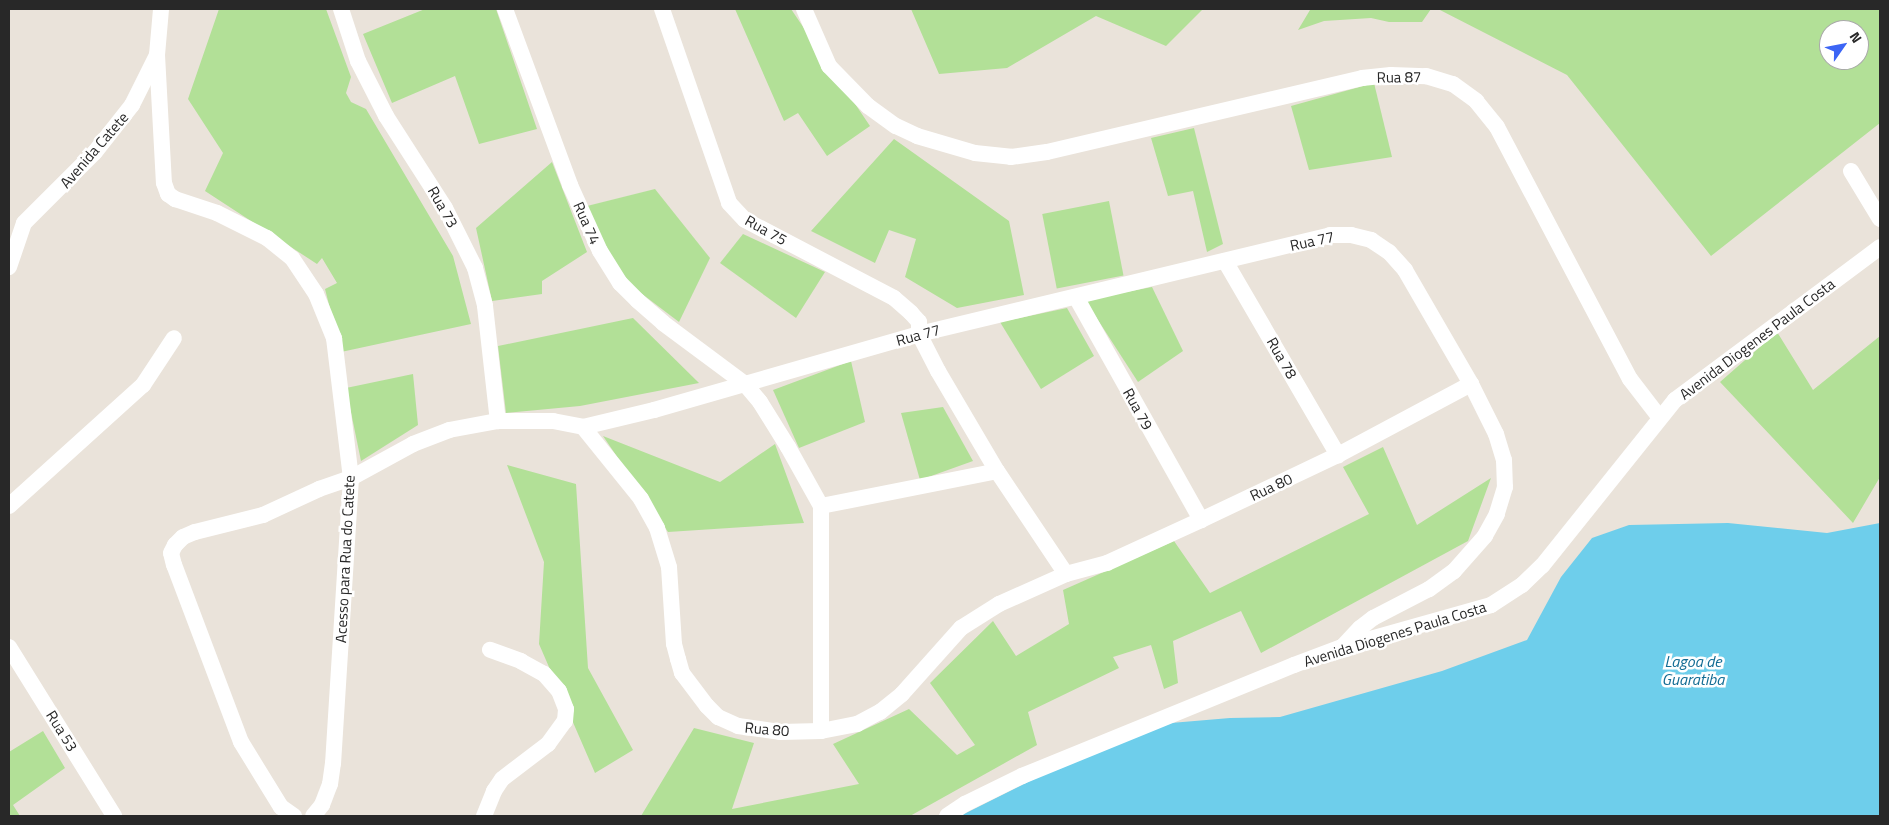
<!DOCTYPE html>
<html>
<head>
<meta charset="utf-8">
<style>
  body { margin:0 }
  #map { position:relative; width:1889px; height:825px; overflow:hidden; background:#eae3da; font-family:"Titillium Web",sans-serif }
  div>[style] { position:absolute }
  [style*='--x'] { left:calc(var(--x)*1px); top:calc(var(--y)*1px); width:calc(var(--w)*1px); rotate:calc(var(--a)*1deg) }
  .green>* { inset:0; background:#b2e097; transform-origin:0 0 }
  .water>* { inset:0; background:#6eceeb }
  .street>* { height:16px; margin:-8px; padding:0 8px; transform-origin:8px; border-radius:8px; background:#fff }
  span { translate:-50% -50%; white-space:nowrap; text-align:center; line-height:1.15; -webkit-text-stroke:5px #fff; paint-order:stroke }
  .street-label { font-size:15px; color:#282828 }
  .water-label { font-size:16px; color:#116b93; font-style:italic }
  .frame { position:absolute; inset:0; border:10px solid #282828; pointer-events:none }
  .north { position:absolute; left:1819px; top:20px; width:50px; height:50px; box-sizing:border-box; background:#fff; border:1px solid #a9a9a9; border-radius:50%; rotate:57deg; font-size:14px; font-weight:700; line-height:20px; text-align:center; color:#282828 }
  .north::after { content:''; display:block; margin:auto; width:18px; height:22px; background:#3c65f5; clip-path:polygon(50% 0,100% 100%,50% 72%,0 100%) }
</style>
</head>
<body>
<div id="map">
  <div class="green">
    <i style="clip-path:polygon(219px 9px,326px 9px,351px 77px,346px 93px,351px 102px,366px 109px,453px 256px,471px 324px,341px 352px,325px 289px,337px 283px,322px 258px,317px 264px,205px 191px,223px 153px,188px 99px)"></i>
    <i style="clip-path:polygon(425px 9px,496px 9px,537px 129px,479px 144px,455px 76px,392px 103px,363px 34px)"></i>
    <i style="clip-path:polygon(735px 9px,791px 9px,870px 126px,827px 156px,798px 113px,784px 121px)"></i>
    <i style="clip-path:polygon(911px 9px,1203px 9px,1166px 46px,1096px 16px,1007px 68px,939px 74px)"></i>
    <i style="clip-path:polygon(1309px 9px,1431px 9px,1422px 22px,1389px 22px,1371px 18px,1324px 21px,1298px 30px,1310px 10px)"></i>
    <i style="clip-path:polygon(evenodd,1438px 9px,1880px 9px,1880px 123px,1711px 256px,1567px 75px,1438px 9px,1829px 30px,1859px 30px,1859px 60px,1829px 60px,1829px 30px)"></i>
    <i style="clip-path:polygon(1374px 83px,1392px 157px,1309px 170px,1291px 106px)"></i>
    <i style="clip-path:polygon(1194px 128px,1223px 244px,1207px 252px,1193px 191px,1168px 196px,1151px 138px)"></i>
    <i style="clip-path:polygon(894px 139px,1009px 221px,1024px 295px,957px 308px,905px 277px,916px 239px,889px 230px,875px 263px,811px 231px)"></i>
    <i style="clip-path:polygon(552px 162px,587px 252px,542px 281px,542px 294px,492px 301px,476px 228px)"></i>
    <i style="clip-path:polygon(655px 189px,710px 258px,679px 322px,617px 275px,587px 206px)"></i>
    <i style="left:1109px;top:201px;width:76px;height:68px;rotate:79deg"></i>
    <i style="clip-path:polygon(743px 234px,825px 272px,796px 318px,720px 263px)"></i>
    <i style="clip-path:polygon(1152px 287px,1183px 351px,1138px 382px,1085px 300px)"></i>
    <i style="clip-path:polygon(1067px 308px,1094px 356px,1041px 389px,1000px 322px)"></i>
    <i style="clip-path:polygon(633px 318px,699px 383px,580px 406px,506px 413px,498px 346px)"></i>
    <i style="clip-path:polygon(1777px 332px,1813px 390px,1880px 336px,1880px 477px,1853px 523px,1720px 382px)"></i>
    <i style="clip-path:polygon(851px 361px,865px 422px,799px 448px,773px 390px)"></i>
    <i style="clip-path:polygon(413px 374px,418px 425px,361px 461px,346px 388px)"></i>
    <i style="clip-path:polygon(943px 407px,973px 461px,920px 480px,901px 413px)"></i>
    <i style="clip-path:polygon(603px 436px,720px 482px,775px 444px,804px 523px,668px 532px)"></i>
    <i style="clip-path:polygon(1383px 447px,1417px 525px,1491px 478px,1468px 541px,1261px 653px,1241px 611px,1173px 641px,1178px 683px,1164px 689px,1151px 645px,1113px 657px,1119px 668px,1028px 712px,1037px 745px,910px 816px,641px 816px,694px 728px,754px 743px,732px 809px,859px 784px,833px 744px,909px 709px,957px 755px,975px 745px,930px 683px,993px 621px,1016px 656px,1069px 624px,1063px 590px,1174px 541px,1210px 593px,1369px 514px,1343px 467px)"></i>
    <i style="clip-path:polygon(507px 465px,576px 484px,588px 668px,633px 750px,595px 773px,539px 644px,544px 562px)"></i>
    <i style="clip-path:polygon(43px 731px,65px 768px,13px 805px,20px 816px,9px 816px,9px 752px)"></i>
  </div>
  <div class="water">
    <i style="clip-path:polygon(1728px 523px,1827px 533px,1880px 523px,1880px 816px,960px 816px,1044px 774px,1171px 723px,1230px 718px,1280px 717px,1442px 671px,1527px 640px,1561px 577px,1592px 538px,1629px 525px)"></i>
  </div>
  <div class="street">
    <i style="--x:341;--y:9;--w:55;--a:71.9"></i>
    <i style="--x:358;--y:61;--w:62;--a:63"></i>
    <i style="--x:386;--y:116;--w:109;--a:57.3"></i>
    <i style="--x:445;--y:208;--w:67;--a:63.4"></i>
    <i style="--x:475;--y:268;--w:39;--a:75"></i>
    <i style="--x:485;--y:306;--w:116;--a:83.6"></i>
    <i style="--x:505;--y:9;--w:188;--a:69.7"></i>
    <i style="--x:570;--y:185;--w:72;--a:65.6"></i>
    <i style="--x:600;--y:251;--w:38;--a:58"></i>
    <i style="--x:620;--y:283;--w:25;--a:45"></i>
    <i style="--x:638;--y:301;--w:33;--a:41"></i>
    <i style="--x:663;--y:323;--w:102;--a:36.6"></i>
    <i style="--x:745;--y:384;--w:23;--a:50"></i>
    <i style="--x:760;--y:402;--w:53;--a:58.1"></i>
    <i style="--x:788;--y:447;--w:68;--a:60.8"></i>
    <i style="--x:821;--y:506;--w:225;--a:90"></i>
    <i style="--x:662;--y:9;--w:205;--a:70.9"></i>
    <i style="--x:729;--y:203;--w:23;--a:47"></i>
    <i style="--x:745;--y:220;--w:168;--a:27.6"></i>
    <i style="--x:894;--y:298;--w:23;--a:41"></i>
    <i style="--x:911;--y:313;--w:12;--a:48"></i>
    <i style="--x:919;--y:322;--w:12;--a:90"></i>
    <i style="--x:919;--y:334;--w:42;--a:62.8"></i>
    <i style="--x:938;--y:371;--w:116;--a:59.5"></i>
    <i style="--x:997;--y:471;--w:124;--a:56.2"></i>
    <i style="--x:804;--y:9;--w:62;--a:66.3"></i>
    <i style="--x:829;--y:66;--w:56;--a:45.7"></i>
    <i style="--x:868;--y:106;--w:34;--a:36"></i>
    <i style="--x:896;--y:126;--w:23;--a:25"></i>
    <i style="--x:917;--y:136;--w:60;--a:16.3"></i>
    <i style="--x:975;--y:153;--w:36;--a:6"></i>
    <i style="--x:1011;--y:157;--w:36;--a:-8"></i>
    <i style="--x:1047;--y:152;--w:324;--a:-13.2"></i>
    <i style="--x:1362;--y:78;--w:29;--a:-6"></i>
    <i style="--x:1391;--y:75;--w:35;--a:2"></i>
    <i style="--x:1426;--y:76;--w:28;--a:17"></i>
    <i style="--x:1453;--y:84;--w:29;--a:36"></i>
    <i style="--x:1476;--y:101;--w:33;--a:51"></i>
    <i style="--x:1497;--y:127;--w:285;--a:62.2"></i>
    <i style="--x:1630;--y:379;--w:49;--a:52.4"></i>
    <i style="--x:157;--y:55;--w:128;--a:86.9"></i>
    <i style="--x:164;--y:183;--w:12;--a:70"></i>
    <i style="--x:168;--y:194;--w:9;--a:36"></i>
    <i style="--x:175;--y:199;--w:44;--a:18.4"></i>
    <i style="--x:217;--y:213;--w:56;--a:26.6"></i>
    <i style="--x:267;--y:238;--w:32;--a:39"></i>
    <i style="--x:292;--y:258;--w:43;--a:56.3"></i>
    <i style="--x:316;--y:294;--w:48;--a:67.8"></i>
    <i style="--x:334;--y:338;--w:141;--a:83.1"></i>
    <i style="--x:351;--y:478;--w:286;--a:93.6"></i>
    <i style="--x:333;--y:763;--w:21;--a:98"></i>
    <i style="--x:330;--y:784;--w:22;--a:111"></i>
    <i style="--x:322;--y:805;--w:14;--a:129"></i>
    <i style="--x:1851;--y:171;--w:56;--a:58.9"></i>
    <i style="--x:1225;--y:261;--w:225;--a:59.8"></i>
    <i style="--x:9;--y:267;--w:46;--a:-71.2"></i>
    <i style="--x:24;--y:223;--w:100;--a:-45"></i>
    <i style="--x:95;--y:152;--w:60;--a:-51.8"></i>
    <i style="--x:132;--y:105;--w:56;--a:-63.4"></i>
    <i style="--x:157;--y:55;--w:46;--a:-85"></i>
    <i style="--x:1076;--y:297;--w:256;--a:60.7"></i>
    <i style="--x:583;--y:427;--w:92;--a:51.1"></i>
    <i style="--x:641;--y:499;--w:33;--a:61"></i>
    <i style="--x:657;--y:528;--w:41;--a:72.9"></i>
    <i style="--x:669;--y:567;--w:77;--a:86.3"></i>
    <i style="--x:674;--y:644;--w:16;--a:75"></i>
    <i style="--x:678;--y:659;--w:15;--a:74"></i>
    <i style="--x:682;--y:673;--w:41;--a:52.9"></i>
    <i style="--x:707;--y:706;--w:16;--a:45"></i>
    <i style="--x:718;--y:717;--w:22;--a:24"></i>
    <i style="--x:738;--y:726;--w:42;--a:8.1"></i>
    <i style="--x:780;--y:732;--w:41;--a:-1.4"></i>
    <i style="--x:821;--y:731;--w:37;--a:-11"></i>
    <i style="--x:857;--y:724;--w:26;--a:-28"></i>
    <i style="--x:880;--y:712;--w:28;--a:-39"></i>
    <i style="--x:902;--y:694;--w:89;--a:-48.2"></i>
    <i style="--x:961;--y:628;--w:45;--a:-32.3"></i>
    <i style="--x:999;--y:604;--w:73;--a:-24.1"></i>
    <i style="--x:1066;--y:574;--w:42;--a:-15"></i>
    <i style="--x:1107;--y:563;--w:103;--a:-24.6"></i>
    <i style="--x:1201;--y:520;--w:152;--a:-25.4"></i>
    <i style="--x:1338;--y:455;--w:151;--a:-28.1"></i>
    <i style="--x:9;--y:506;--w:181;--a:-42.1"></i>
    <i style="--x:143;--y:385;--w:56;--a:-56.6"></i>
    <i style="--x:821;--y:506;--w:179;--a:-11.2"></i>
    <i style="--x:9;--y:647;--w:199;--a:58.1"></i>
    <i style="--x:294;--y:816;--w:16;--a:-145"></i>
    <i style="--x:281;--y:807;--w:76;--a:-121.6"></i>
    <i style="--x:241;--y:742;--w:189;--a:-110.7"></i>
    <i style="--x:174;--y:565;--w:12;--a:-104"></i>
    <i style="--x:171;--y:553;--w:9;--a:-63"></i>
    <i style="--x:175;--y:545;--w:11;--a:-45"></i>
    <i style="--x:183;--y:537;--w:13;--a:-23"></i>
    <i style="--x:195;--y:532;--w:70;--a:-14"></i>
    <i style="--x:263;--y:515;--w:62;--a:-24.9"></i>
    <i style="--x:319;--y:489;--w:34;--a:-19"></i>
    <i style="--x:351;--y:478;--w:71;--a:-28.7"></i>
    <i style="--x:413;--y:444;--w:39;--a:-21"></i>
    <i style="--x:449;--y:430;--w:50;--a:-10.4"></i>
    <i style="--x:498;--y:421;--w:55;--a:0"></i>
    <i style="--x:553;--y:421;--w:31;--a:11"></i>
    <i style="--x:583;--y:427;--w:73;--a:-13.5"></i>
    <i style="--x:654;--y:410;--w:276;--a:-16"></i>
    <i style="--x:919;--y:334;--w:423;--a:-13.5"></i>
    <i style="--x:1330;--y:235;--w:21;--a:0"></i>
    <i style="--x:1351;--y:235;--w:21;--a:14"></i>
    <i style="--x:1371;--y:240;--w:22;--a:34"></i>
    <i style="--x:1389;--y:252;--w:24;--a:48"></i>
    <i style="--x:1405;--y:270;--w:132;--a:59.9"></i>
    <i style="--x:1471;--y:384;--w:56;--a:63.4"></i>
    <i style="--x:1496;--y:434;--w:27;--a:73"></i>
    <i style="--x:1504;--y:460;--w:27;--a:88"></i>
    <i style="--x:1505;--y:487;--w:28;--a:107"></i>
    <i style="--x:1497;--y:514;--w:25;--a:119"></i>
    <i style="--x:1485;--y:536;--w:47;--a:131.5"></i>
    <i style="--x:1454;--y:571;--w:31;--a:144"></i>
    <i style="--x:1429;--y:589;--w:63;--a:152.6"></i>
    <i style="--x:1373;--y:618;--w:16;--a:142"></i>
    <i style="--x:1360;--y:628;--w:26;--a:133"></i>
    <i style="--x:484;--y:816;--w:27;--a:-68"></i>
    <i style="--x:494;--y:791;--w:14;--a:-56"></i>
    <i style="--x:502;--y:779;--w:58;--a:-37.3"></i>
    <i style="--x:548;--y:744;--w:29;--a:-54"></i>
    <i style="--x:565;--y:721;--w:12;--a:-85"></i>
    <i style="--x:566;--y:709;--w:19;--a:-111"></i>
    <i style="--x:559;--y:691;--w:23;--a:-131"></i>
    <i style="--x:544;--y:674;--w:26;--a:-151"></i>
    <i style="--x:521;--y:661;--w:33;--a:-160"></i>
    <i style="--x:947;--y:816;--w:22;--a:-34"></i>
    <i style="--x:965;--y:804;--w:64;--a:-26.2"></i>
    <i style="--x:1022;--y:776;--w:294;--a:-22.2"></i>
    <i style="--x:1294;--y:665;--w:51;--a:-20.6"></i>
    <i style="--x:1342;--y:647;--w:155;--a:-15.7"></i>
    <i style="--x:1491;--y:605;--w:37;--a:-33"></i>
    <i style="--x:1522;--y:585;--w:28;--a:-44"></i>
    <i style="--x:1542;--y:566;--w:213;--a:-51.3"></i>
    <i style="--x:1675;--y:400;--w:256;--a:-36.7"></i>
  </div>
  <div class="street-label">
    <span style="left:1399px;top:77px;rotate:-1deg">Rua 87</span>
    <span style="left:94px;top:150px;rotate:-49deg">Avenida Catete</span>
    <span style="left:443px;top:207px;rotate:60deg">Rua 73</span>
    <span style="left:587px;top:223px;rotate:66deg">Rua 74</span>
    <span style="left:766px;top:230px;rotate:29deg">Rua 75</span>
    <span style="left:1312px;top:241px;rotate:-12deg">Rua 77</span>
    <span style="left:918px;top:335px;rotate:-15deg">Rua 77</span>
    <span style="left:1757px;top:339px;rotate:-37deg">Avenida Diogenes Paula Costa</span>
    <span style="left:1282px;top:358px;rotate:60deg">Rua 78</span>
    <span style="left:1138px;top:409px;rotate:61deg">Rua 79</span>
    <span style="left:1271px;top:487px;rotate:-25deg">Rua 80</span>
    <span style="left:345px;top:559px;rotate:-87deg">Acesso para Rua do Catete</span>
    <span style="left:1395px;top:634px;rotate:-17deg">Avenida Diogenes Paula Costa</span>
    <span style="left:767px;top:729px;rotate:5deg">Rua 80</span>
    <span style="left:62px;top:731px;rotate:58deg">Rua 53</span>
  </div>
  <div class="water-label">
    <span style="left:1693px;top:670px">Lagoa de<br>Guaratiba</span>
  </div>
  <div class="frame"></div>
  <div class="north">N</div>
</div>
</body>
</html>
